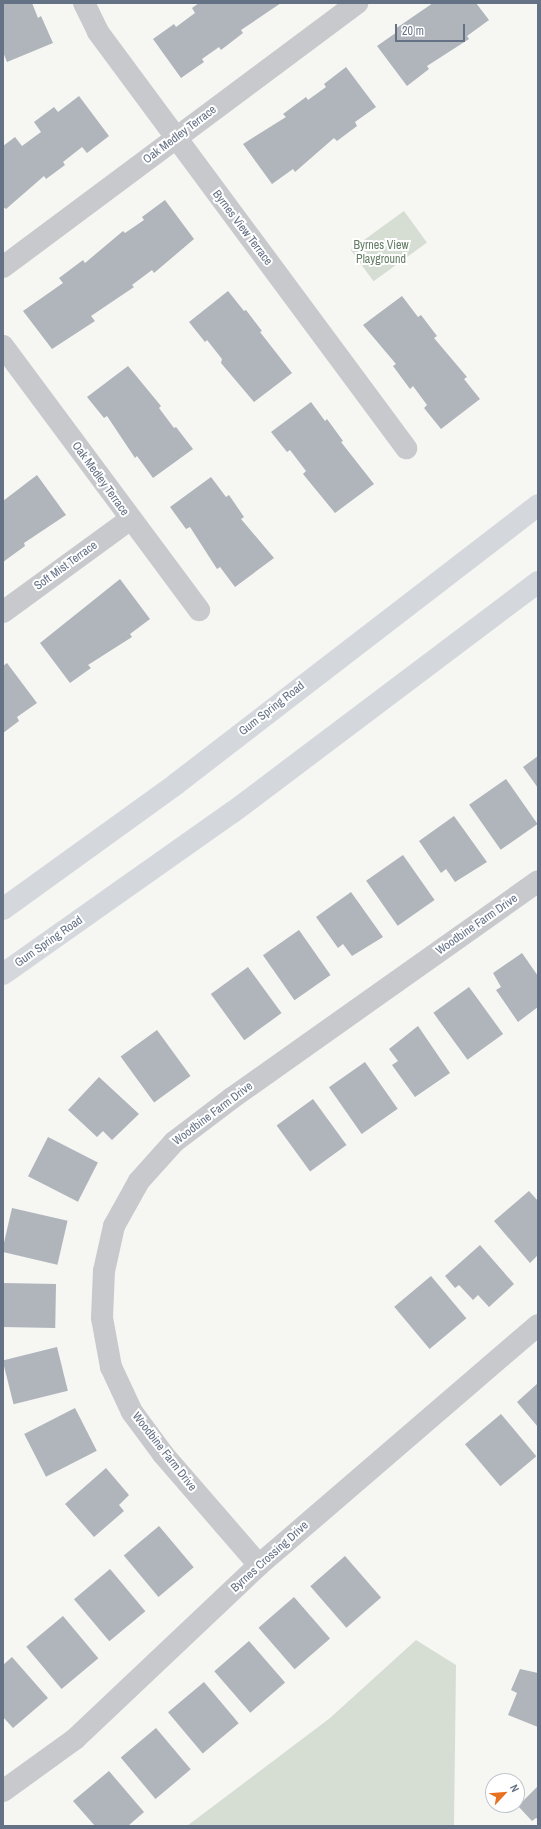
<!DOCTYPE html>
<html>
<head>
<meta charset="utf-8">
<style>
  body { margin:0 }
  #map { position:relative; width:541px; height:1829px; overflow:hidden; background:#f6f6f3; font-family:"Archivo Narrow",sans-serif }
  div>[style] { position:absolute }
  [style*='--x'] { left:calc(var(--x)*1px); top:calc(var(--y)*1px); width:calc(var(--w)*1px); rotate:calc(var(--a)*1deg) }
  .green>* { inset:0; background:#d6ded4; transform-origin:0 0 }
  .building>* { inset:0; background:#afb5bb; transform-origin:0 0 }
  .street>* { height:22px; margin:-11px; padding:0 11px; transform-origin:11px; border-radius:11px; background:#c7c9cd }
  .secondary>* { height:22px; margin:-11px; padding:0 11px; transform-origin:11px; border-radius:11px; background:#d4d8dd }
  span { translate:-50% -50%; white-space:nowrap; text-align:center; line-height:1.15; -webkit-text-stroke:4px #fff; paint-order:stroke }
  .street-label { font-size:12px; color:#657185 }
  .park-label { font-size:12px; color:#647c64 }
  .frame { position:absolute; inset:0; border:4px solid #657185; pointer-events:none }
  .north { position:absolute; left:485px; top:1773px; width:40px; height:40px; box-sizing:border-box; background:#fff; border:1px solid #c1c6ce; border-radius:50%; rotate:64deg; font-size:11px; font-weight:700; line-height:16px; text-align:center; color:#657185 }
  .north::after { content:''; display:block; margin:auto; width:14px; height:18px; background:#e77222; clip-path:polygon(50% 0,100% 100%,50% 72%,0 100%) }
  .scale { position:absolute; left:395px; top:24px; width:70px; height:18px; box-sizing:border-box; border:2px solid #657185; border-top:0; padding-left:5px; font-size:12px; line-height:14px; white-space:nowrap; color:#657185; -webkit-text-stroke:3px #fff; paint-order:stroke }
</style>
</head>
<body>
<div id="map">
  <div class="green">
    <i style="left:404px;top:211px;width:39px;height:66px;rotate:54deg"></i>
    <i style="clip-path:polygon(416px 1640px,456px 1665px,454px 1826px,187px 1826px,330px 1718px)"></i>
  </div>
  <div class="building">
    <i style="clip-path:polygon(3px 3px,32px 3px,38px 18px,41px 16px,53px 43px,7px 62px,3px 52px)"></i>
    <i style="clip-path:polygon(199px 3px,281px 3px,241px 30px,243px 33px,221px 50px,219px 47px,202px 59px,204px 62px,181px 78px,153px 39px,174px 24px,176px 27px,195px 13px,192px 8px)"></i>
    <i style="clip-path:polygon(433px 3px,476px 3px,489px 20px,467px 36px,469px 39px,427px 66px,429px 69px,407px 86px,377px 46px,397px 32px,395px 29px)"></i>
    <i style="clip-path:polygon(346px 67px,376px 107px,355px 122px,357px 126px,337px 141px,334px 138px,295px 172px,293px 169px,272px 184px,243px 144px,286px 117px,283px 114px,306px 97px,308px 100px,326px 87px,324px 84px)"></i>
    <i style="clip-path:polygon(79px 96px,109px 136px,87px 153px,82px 147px,63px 162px,65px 165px,46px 179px,44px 176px,6px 209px,3px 207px,3px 146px,15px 137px,22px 146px,41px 132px,34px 122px,54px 107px,58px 112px)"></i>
    <i style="clip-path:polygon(165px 200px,194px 239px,154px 273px,152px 270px,132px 285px,134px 287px,91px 316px,95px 321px,52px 349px,23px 311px,63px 283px,59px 278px,83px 260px,85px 263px,123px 231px,125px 233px,144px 220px,142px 217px)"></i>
    <i style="clip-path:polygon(228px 291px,244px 311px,246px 310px,262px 331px,260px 332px,292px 373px,254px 402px,221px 363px,222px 359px,207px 340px,205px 342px,189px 322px)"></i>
    <i style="clip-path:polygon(402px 296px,418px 317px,421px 315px,437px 336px,434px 338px,467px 377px,464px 379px,480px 399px,441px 429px,424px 408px,427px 405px,413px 386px,410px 389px,393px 366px,396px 364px,363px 325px)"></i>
    <i style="clip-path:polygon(128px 366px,161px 406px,159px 408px,174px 428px,176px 427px,193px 449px,153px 478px,137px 456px,135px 458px,107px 416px,104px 418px,87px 397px)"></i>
    <i style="clip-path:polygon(311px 402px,325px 421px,327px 419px,343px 441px,341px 442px,374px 484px,335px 513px,303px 474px,306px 471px,290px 450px,287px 452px,271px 432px)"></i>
    <i style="clip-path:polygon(37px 475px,66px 515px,24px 543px,25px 546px,3px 562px,3px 501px)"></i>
    <i style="clip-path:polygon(211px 477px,226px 497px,229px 495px,244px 517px,241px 519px,274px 558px,235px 587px,220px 567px,217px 569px,190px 527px,186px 529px,170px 507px)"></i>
    <i style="clip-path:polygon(120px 579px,150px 619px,130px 634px,132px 637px,88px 665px,91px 668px,70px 683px,40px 643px)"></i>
    <i style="clip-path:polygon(7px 663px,37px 703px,17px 717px,19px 721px,3px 733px,3px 666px)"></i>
    <i style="clip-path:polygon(538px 756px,538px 788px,523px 767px)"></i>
    <i style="left:506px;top:779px;width:55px;height:45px;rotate:55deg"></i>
    <i style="clip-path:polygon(454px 816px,487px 862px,455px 882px,446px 869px,441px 873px,419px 841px)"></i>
    <i style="left:403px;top:855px;width:55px;height:45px;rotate:55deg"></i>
    <i style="clip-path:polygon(351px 892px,383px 937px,352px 956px,343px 944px,338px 948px,316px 917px)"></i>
    <i style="left:299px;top:930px;width:55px;height:44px;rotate:55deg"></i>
    <i style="clip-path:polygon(522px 953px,538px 976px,538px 1007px,518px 1022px,496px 990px,501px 987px,493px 973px)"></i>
    <i style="left:248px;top:967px;width:57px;height:46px;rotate:54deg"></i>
    <i style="left:469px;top:987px;width:58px;height:44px;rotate:54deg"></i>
    <i style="clip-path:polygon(418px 1026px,450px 1073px,415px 1097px,392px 1065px,398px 1061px,389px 1049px)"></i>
    <i style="left:157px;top:1030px;width:57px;height:45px;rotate:54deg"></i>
    <i style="left:365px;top:1062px;width:57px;height:44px;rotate:55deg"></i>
    <i style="clip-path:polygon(99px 1077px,139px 1114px,112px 1140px,103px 1131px,97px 1137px,68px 1110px)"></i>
    <i style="left:313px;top:1099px;width:57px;height:45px;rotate:54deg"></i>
    <i style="left:48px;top:1137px;width:56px;height:44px;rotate:27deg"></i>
    <i style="clip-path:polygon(529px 1191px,538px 1201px,538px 1255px,530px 1263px,494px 1221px)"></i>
    <i style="left:12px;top:1208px;width:57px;height:45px;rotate:13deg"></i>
    <i style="clip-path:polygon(480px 1245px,514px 1284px,489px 1307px,478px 1295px,473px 1300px,459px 1285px,455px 1288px,445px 1276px)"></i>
    <i style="left:431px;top:1276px;width:55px;height:48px;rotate:50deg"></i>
    <i style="left:56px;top:1284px;width:44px;height:53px;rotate:91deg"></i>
    <i style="left:57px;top:1347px;width:45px;height:56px;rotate:76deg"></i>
    <i style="clip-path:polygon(538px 1383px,538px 1427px,517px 1402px)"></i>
    <i style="left:75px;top:1408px;width:48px;height:57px;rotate:63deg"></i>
    <i style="left:501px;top:1414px;width:55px;height:47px;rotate:50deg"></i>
    <i style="clip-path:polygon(106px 1468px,129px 1495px,119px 1505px,124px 1511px,94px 1537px,65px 1504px)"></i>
    <i style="left:159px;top:1526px;width:54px;height:46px;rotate:50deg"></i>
    <i style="left:345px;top:1556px;width:55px;height:46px;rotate:49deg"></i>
    <i style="left:110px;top:1569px;width:55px;height:47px;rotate:50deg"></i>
    <i style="left:294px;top:1597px;width:55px;height:47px;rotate:49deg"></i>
    <i style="left:63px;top:1616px;width:55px;height:48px;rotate:50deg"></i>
    <i style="left:249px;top:1641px;width:55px;height:46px;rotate:49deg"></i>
    <i style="clip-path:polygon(12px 1657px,48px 1698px,13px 1728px,3px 1717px,3px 1665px)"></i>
    <i style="clip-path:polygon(520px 1669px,538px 1673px,538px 1727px,508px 1715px,517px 1693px,511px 1690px)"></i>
    <i style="left:204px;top:1682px;width:54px;height:47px;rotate:50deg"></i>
    <i style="left:156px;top:1728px;width:54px;height:46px;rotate:50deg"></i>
    <i style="clip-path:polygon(109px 1771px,144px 1812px,128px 1826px,95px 1826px,73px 1801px)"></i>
    <i style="clip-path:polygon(538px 1786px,538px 1819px,536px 1818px,532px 1821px,518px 1806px)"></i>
  </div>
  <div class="street">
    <i style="--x:84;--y:3;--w:32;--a:64"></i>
    <i style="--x:98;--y:32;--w:518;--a:53.48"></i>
    <i style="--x:3;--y:267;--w:442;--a:-36.7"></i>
    <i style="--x:3;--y:346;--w:329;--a:53.4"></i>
    <i style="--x:3;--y:612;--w:156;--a:-36.1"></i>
    <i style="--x:259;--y:1565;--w:147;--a:-130.9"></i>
    <i style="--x:163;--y:1454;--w:52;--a:-126.4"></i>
    <i style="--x:132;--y:1412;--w:50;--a:-115"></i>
    <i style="--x:111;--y:1367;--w:50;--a:-100.4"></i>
    <i style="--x:102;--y:1318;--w:47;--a:-87.6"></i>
    <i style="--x:104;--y:1271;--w:46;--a:-77.5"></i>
    <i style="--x:114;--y:1226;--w:51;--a:-60.9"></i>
    <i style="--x:139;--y:1181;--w:52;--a:-48.1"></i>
    <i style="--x:174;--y:1142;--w:73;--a:-37.2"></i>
    <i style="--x:232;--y:1098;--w:375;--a:-35.3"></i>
    <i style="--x:3;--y:1791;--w:89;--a:-35.8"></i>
    <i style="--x:75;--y:1739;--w:253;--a:-43.4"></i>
    <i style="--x:259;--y:1565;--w:368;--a:-40.7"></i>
  </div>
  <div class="secondary">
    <i style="--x:3;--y:909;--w:213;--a:-35.8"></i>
    <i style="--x:176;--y:784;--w:457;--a:-37.6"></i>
    <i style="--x:3;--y:974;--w:281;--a:-35.2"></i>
    <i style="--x:233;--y:812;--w:382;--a:-37"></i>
  </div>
  <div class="street-label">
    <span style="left:180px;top:135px;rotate:-37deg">Oak Medley Terrace</span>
    <span style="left:242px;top:228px;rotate:53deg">Byrnes View Terrace</span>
    <span style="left:100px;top:479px;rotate:54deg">Oak Medley Terrace</span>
    <span style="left:66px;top:566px;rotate:-36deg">Soft Mist Terrace</span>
    <span style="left:272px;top:709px;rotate:-38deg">Gum Spring Road</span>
    <span style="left:477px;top:925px;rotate:-35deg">Woodbine Farm Drive</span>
    <span style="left:49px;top:942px;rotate:-35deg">Gum Spring Road</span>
    <span style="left:213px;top:1114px;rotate:-37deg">Woodbine Farm Drive</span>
    <span style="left:164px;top:1452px;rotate:52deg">Woodbine Farm Drive</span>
    <span style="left:270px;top:1557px;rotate:-42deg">Byrnes Crossing Drive</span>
  </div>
  <div class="park-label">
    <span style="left:381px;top:253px">Byrnes View<br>Playground</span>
  </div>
  <div class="frame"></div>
  <div class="north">N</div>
  <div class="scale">20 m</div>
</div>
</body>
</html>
